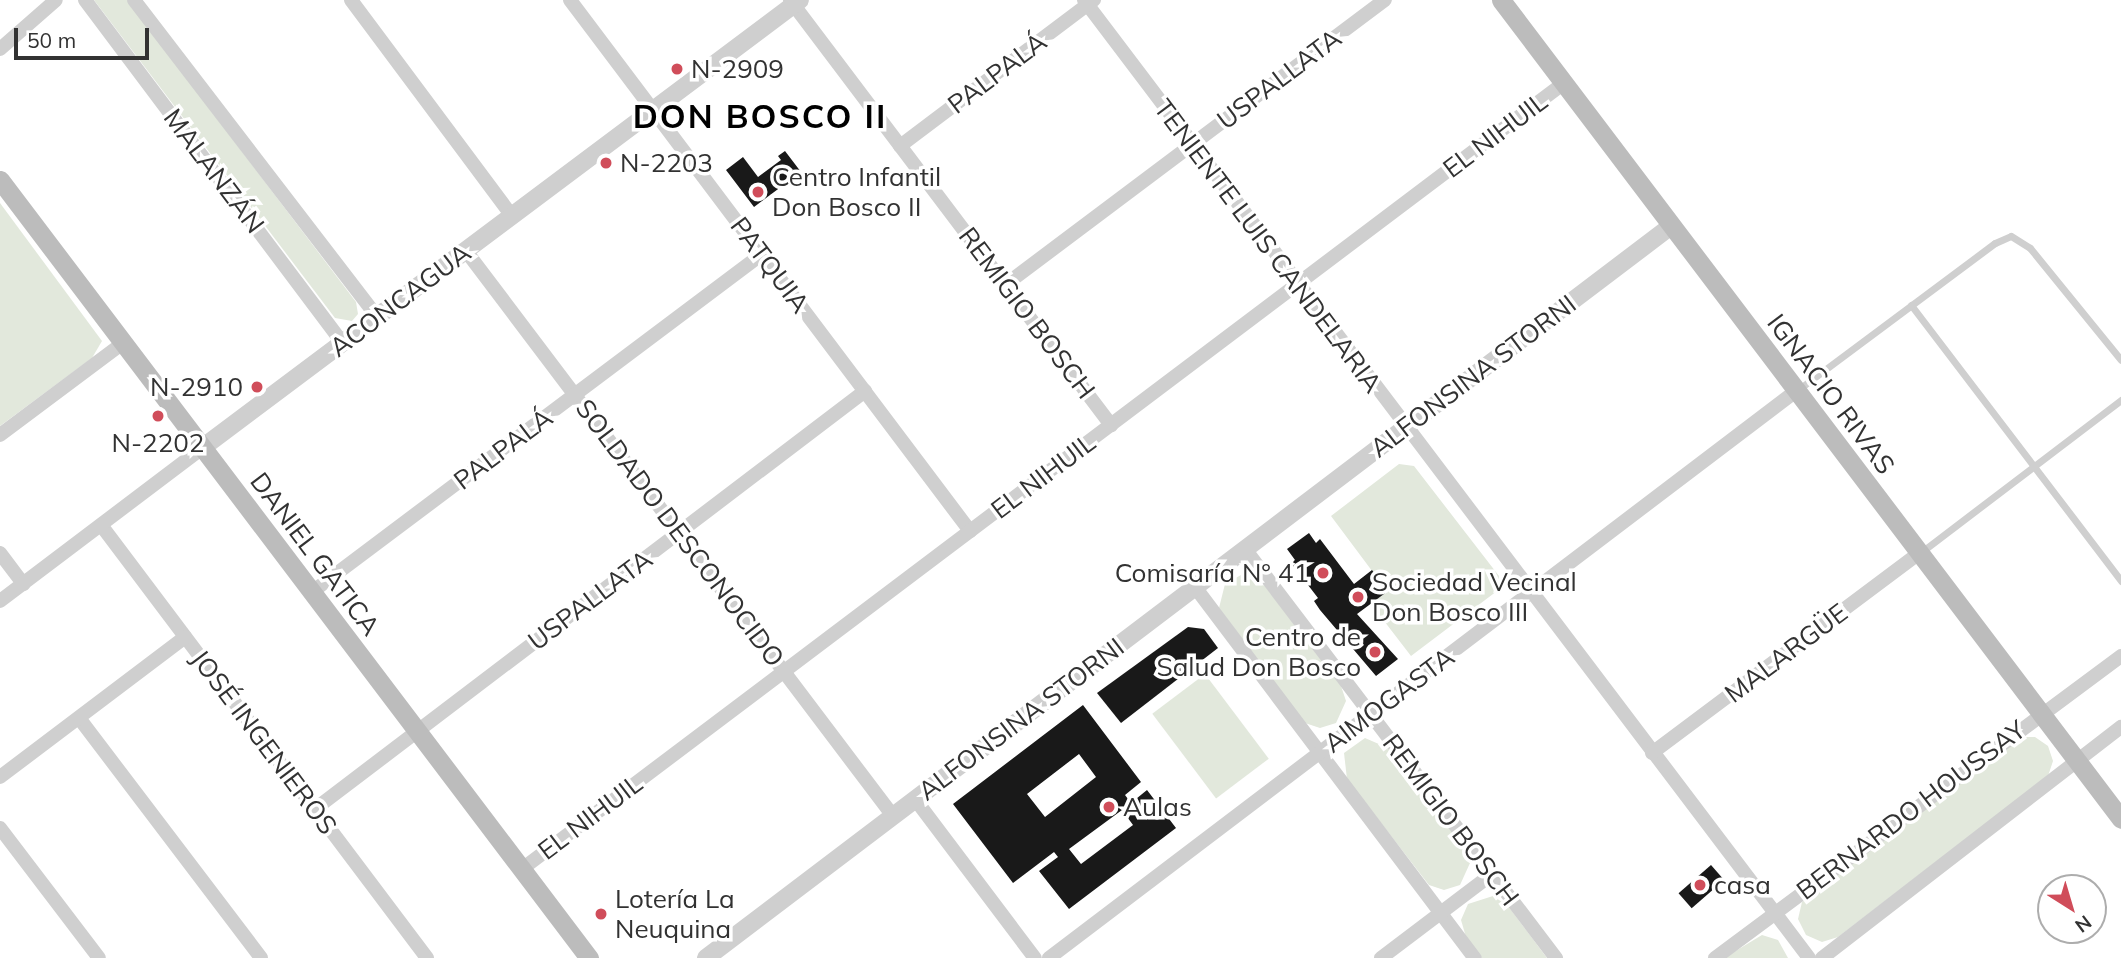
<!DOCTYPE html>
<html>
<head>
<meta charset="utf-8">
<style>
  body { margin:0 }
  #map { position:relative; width:2121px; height:958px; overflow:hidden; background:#fff; font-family:Mulish,sans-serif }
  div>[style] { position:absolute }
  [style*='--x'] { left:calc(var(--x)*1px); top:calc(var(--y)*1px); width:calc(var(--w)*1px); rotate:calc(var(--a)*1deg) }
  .green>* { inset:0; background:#e2e8dc; transform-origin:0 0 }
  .building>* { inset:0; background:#191919; transform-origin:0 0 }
  .service>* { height:7px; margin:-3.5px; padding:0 3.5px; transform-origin:3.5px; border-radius:3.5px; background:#cfcfcf }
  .minor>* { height:14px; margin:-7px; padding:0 7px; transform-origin:7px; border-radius:7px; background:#cfcfcf }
  .tertiary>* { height:18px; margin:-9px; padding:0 9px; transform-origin:9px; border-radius:9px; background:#cfcfcf }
  .secondary>* { height:19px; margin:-9.5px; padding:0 9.5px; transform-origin:9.5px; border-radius:9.5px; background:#bcbcbc }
  .dots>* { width:19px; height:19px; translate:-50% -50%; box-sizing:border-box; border:4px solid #fff; border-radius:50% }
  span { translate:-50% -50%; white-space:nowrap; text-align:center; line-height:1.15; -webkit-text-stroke:7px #fff; paint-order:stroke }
  .poi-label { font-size:26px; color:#323232 }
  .left { translate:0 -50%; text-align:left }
  .right { translate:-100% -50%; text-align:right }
  .street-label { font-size:26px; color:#323232 }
  .district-label { font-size:33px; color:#000; font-weight:700; letter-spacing:2px }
  .north { position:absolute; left:2037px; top:874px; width:70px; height:70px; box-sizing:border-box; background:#fff; border:2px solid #adadad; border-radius:50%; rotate:143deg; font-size:19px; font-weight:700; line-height:28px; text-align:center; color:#323232 }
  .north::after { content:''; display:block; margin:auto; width:24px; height:32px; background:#d04d5a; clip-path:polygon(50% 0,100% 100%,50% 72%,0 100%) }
  .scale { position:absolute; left:14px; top:28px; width:135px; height:32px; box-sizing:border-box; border:4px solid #323232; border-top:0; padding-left:9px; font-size:21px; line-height:24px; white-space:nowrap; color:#323232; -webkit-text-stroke:5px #fff; paint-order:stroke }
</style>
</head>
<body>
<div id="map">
  <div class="green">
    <i style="clip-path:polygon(94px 0,127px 0,356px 302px,358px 314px,352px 321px,335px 318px)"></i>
    <i style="clip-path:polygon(0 203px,102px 341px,92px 358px,0 426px)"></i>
    <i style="clip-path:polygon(1399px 464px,1414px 466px,1499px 576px,1497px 591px,1411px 656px,1371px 604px,1387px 591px,1331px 516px)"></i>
    <i style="clip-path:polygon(1241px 575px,1265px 586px,1341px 686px,1346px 701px,1336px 723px,1320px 728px,1305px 723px,1219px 608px,1225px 584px)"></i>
    <i style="left:1205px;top:674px;width:106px;height:66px;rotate:53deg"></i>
    <i style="clip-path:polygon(2019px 737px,2035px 737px,2048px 746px,2053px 761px,2048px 776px,1838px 937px,1822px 942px,1806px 935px,1798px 919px,1802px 902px)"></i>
    <i style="clip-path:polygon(1365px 738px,1388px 748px,1465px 848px,1470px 863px,1460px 885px,1444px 890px,1429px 885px,1347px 779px,1344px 753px)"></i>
    <i style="clip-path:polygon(1493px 896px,1508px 906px,1547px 958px,1482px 958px,1466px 937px,1461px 920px,1468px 904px)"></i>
    <i style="clip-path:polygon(1762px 935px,1778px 940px,1788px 958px,1724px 958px)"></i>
  </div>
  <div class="building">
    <i style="clip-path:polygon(785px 151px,801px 172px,754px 207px,726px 170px,743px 157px,758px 177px,781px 160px,778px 156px)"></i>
    <i style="clip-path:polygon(1309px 533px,1316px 543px,1320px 539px,1354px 584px,1372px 570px,1388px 591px,1357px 614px,1398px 659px,1376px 676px,1320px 610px,1314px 601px,1318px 598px,1291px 563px,1295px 560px,1287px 549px)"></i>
    <i style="clip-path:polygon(1188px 627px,1204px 629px,1218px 648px,1121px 723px,1097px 693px)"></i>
    <i style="clip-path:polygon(evenodd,1083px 705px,1141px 782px,1125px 795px,1131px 803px,1147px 790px,1176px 828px,1069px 909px,1039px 871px,1058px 857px,1054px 852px,1013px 883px,953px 804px,1083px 705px,1079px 754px,1096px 777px,1045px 817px,1027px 794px,1079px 754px,1083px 705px,1122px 810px,1133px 825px,1081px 864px,1069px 849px,1122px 810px)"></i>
    <i style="left:1711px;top:865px;width:20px;height:43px;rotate:49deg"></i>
  </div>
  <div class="service">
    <i style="--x:1911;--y:305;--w:347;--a:52.7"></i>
    <i style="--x:1799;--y:389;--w:244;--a:-36.7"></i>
    <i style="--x:1995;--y:243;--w:17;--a:-24"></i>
    <i style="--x:2011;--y:236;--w:22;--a:32"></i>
    <i style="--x:2030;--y:248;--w:144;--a:50.9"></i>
    <i style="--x:1920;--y:553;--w:253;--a:-37.3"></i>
  </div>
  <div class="minor">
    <i style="--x:85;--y:0;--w:429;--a:53.1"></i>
    <i style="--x:134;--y:0;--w:399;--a:52.5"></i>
    <i style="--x:351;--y:0;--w:269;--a:53.3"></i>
    <i style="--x:570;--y:0;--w:665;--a:53.01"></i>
    <i style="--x:790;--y:0;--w:533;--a:52.94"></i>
    <i style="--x:1084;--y:0;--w:1201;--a:52.88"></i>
    <i style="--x:0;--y:49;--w:74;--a:-41.2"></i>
    <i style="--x:900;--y:146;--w:243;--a:-37"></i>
    <i style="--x:466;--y:251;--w:708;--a:52.92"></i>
    <i style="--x:1005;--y:285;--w:475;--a:-36.9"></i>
    <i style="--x:0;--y:435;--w:154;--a:-36.8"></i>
    <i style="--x:101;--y:525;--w:542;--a:53.02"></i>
    <i style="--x:1245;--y:549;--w:514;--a:52.75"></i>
    <i style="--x:0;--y:553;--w:39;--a:53"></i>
    <i style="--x:1195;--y:587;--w:465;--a:53"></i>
    <i style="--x:312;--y:592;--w:563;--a:-36.91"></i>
    <i style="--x:0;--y:601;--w:253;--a:-37.1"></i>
    <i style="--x:79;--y:718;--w:301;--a:52.8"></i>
    <i style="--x:1652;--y:753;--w:334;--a:-36.8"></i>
    <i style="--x:0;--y:777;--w:232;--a:-37.1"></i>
    <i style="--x:915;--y:799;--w:199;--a:53"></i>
    <i style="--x:315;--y:809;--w:691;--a:-37.23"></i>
    <i style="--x:0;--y:828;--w:163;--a:52.7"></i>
    <i style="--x:522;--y:869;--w:1305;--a:-37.03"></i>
    <i style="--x:1049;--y:958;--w:938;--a:-37.2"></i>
    <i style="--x:1381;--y:958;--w:139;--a:-37.1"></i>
    <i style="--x:1715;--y:958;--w:506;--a:-36.64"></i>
    <i style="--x:1822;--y:958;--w:378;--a:-37.7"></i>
  </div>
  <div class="tertiary">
    <i style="--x:202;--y:448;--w:747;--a:-36.84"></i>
    <i style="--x:706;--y:958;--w:1211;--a:-37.18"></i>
  </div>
  <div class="secondary">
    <i style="--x:1501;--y:0;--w:1027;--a:52.87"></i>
    <i style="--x:0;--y:180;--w:976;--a:52.87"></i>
  </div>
  <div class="dots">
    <i style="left:677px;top:69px;background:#d04d5a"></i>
    <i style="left:606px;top:163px;background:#d04d5a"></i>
    <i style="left:758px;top:192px;background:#d04d5a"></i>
    <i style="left:257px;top:387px;background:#d04d5a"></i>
    <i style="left:158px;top:416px;background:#d04d5a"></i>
    <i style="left:1323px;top:573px;background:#d04d5a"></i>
    <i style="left:1358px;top:597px;background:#d04d5a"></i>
    <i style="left:1375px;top:652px;background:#d04d5a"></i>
    <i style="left:1109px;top:807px;background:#d04d5a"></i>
    <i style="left:1700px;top:885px;background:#d04d5a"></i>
    <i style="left:601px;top:914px;background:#d04d5a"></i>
  </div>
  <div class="poi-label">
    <span class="left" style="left:691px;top:69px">N-2909</span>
    <span class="left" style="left:620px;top:163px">N-2203</span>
    <span class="left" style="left:772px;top:192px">Centro Infantil<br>Don Bosco II</span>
    <span class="right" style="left:243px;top:387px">N-2910</span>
    <span style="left:158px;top:443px">N-2202</span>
    <span class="right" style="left:1309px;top:573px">Comisaría N° 41</span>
    <span class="left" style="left:1372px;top:597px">Sociedad Vecinal<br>Don Bosco III</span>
    <span class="right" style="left:1361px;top:652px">Centro de<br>Salud Don Bosco</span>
    <span class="left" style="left:1123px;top:807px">Aulas</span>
    <span class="left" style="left:1714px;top:885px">casa</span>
    <span class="left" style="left:615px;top:914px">Lotería La<br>Neuquina</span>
  </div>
  <div class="street-label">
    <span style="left:997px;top:73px;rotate:-37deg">PALPALÁ</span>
    <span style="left:1279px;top:79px;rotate:-37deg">USPALLATA</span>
    <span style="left:1495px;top:135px;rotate:-37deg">EL NIHUIL</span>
    <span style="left:214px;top:171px;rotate:53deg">MALANZÁN</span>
    <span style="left:1268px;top:246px;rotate:53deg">TENIENTE LUIS CANDELARIA</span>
    <span style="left:770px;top:265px;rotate:53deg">PATQUIA</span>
    <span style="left:400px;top:300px;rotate:-37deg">ACONCAGUA</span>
    <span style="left:1027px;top:313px;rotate:53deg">REMIGIO BOSCH</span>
    <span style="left:1473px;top:376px;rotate:-37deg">ALFONSINA STORNI</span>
    <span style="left:1831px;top:394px;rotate:53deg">IGNACIO RIVAS</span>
    <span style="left:503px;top:449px;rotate:-37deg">PALPALÁ</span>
    <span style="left:1043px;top:476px;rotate:-37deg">EL NIHUIL</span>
    <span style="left:680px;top:533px;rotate:53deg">SOLDADO DESCONOCIDO</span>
    <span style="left:315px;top:554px;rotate:53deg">DANIEL GATICA</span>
    <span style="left:590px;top:600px;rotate:-37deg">USPALLATA</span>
    <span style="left:1786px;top:653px;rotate:-37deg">MALARGÜE</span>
    <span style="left:1389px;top:700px;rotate:-37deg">AIMOGASTA</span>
    <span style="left:1021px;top:719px;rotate:-37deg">ALFONSINA STORNI</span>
    <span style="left:264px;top:742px;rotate:53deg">JOSÉ INGENIEROS</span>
    <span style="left:1911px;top:810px;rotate:-37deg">BERNARDO HOUSSAY</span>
    <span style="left:590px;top:817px;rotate:-37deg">EL NIHUIL</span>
    <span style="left:1451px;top:820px;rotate:53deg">REMIGIO BOSCH</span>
  </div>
  <div class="district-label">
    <span style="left:760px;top:116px">DON BOSCO II</span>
  </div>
  <div class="north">N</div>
  <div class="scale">50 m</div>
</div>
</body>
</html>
